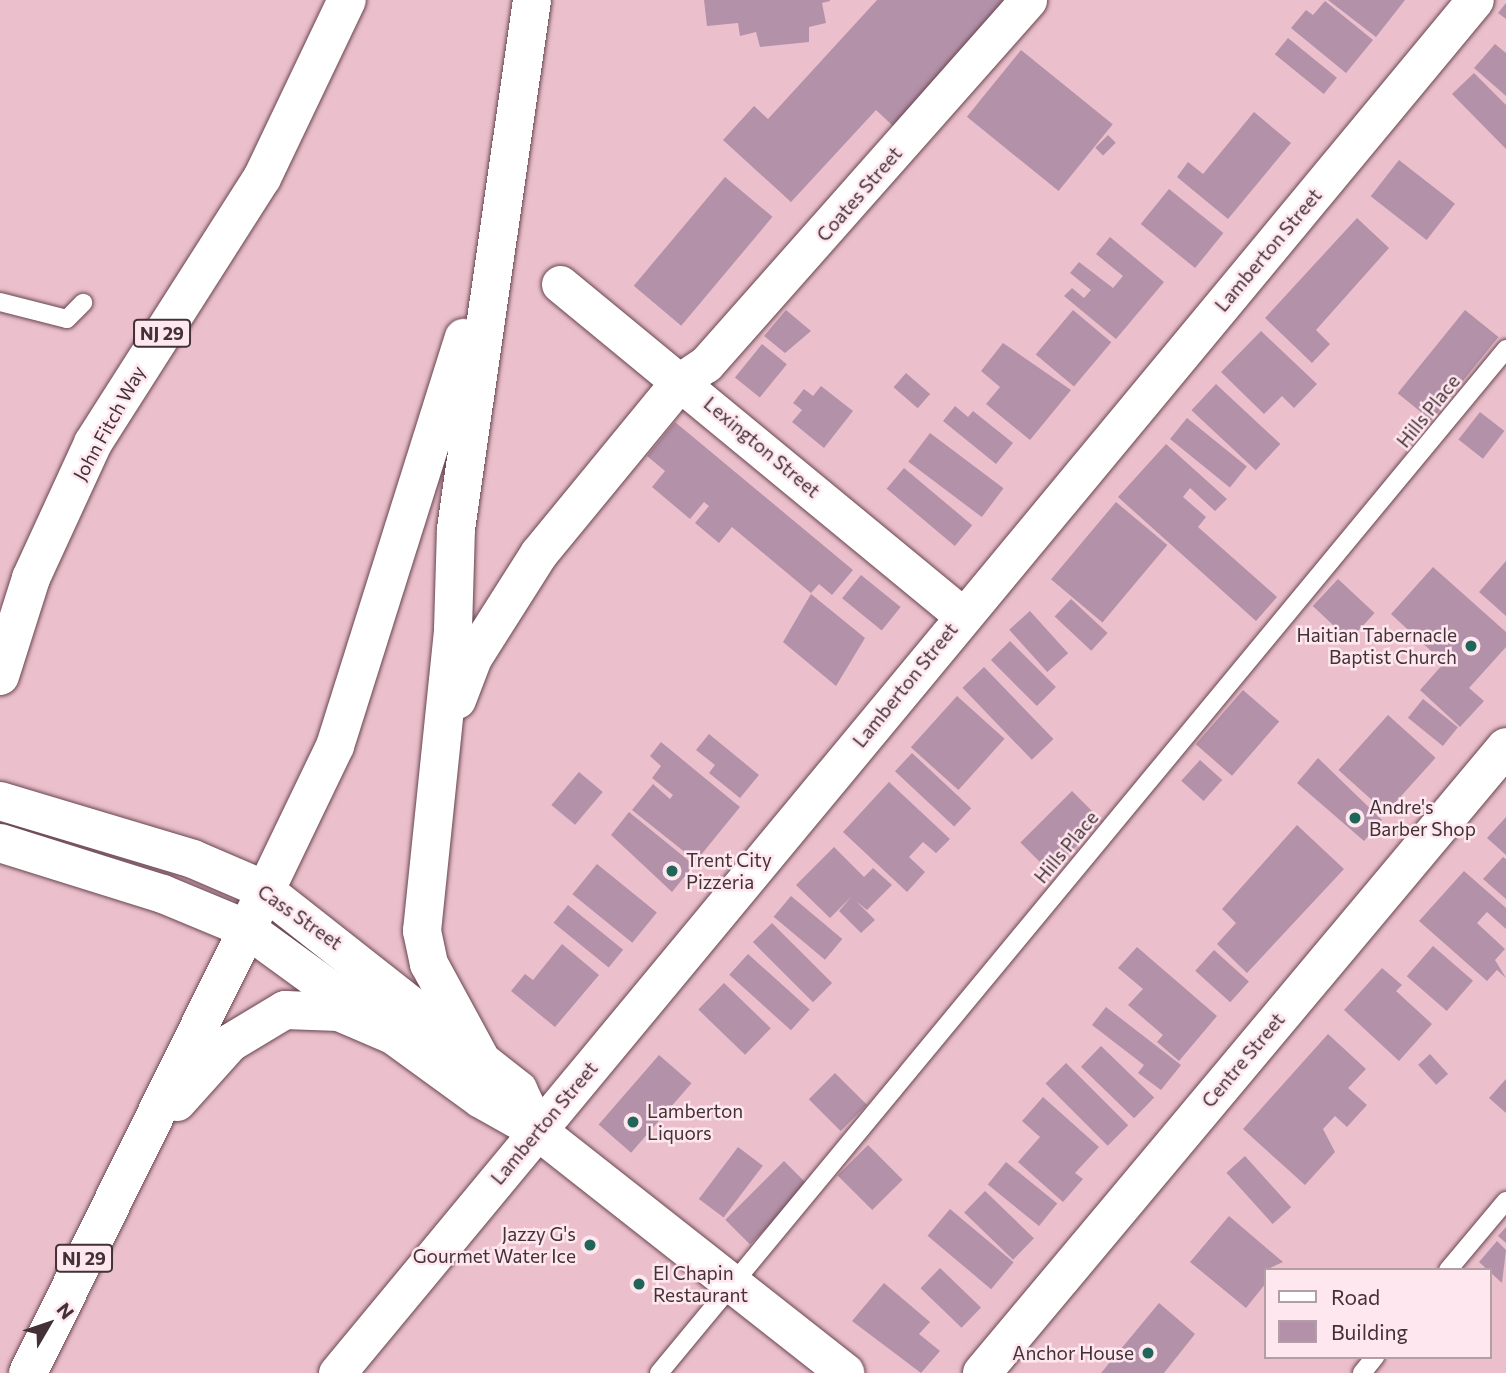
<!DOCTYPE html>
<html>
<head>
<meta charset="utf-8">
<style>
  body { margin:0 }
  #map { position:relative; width:1506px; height:1373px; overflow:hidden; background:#ebc0cc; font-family:Commissioner,sans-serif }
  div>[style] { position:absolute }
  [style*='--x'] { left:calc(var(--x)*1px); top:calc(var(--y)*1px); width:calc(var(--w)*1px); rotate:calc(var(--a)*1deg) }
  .building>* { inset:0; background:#b391a8; transform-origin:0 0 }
  .roads { filter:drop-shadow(0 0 2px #684550) drop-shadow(0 0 2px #684550) }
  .service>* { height:18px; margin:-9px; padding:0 9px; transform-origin:9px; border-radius:9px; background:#fff }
  .minor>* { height:37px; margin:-18.5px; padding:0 18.5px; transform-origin:18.5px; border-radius:18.5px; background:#fff }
  .tertiary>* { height:38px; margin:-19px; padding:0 19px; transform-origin:19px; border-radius:19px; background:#fff }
  .trunk>* { height:38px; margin:-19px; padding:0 19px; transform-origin:19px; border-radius:19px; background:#fff }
  .motorway>* { height:38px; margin:-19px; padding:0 19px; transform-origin:19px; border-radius:19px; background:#fff }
  .dots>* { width:19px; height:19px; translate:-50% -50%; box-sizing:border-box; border:4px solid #fee7ee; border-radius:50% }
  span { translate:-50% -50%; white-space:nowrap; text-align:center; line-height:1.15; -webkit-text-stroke:5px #fee7ee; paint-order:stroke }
  .shield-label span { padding:2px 5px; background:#fee7ee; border:2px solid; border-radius:5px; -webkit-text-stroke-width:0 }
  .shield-label { font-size:18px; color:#423136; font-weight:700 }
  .street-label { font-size:19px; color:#423136 }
  .poi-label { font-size:19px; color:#423136 }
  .right { translate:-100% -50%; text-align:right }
  .left { translate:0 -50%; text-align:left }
  .legend { position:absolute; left:1264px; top:1268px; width:228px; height:91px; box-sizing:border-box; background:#fee7ee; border:2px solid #b39ea4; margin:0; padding:9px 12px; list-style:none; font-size:21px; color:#423136 }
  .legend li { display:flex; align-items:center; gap:14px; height:35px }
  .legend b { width:35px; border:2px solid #b39ea4 }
  .north { position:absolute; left:14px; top:1289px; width:70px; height:70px; -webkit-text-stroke:5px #fee7ee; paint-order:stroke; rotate:51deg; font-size:19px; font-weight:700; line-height:28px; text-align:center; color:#423136 }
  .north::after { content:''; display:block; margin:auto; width:24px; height:32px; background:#423136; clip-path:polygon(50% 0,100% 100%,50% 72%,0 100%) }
</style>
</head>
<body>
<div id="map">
  <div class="building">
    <i style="clip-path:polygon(704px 0,830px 0,830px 1px,822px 3px,826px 23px,809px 27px,809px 42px,760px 47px,756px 32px,740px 36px,738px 23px,707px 26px)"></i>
    <i style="clip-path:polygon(877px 0,1008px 0,893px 126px,876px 110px,791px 202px,723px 140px,754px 106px,768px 119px)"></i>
    <i style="clip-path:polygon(1328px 0,1405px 0,1376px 37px)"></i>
    <i style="clip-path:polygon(1325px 1px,1373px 40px,1346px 73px,1291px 28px,1306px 10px,1313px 15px)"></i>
    <i style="clip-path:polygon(1506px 3px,1506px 19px,1498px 13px)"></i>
    <i style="left:1288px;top:38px;width:63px;height:21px;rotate:39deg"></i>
    <i style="clip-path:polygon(1495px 44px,1506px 53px,1506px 96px,1474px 68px)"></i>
    <i style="left:1021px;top:50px;width:118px;height:86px;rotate:39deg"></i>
    <i style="clip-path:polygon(1474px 73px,1506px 105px,1506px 149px,1452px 94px)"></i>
    <i style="clip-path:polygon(1254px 112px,1291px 143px,1228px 219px,1177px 177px,1188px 162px,1203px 174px)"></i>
    <i style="left:1108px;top:135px;width:11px;height:18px;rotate:45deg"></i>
    <i style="left:1399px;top:160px;width:71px;height:46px;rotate:38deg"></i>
    <i style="left:725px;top:177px;width:62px;height:142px;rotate:40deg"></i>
    <i style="left:1169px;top:189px;width:70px;height:45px;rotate:39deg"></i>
    <i style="clip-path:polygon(1357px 218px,1389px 248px,1316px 330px,1330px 344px,1312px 363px,1265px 318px)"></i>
    <i style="clip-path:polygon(1110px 237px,1164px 282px,1116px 339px,1064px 296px,1072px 288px,1084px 298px,1091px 290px,1070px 273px,1079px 262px,1113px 288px,1123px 276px,1096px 254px)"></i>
    <i style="clip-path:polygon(786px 310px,811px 331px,785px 353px,764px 336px)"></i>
    <i style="left:1073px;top:310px;width:50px;height:58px;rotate:40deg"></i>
    <i style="left:1465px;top:310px;width:43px;height:107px;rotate:39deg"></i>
    <i style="clip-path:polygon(1261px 331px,1317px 384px,1294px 408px,1282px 396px,1264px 414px,1221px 372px)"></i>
    <i style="clip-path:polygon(1003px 343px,1071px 390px,1030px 440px,986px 404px,1000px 387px,981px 371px)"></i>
    <i style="left:762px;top:344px;width:32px;height:43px;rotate:39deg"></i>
    <i style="left:906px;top:373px;width:32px;height:19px;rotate:41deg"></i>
    <i style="left:1216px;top:384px;width:88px;height:36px;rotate:43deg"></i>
    <i style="clip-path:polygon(821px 386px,853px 411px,824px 448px,792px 422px,802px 410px,793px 403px,804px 389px,813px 396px)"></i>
    <i style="clip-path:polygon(955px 406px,968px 417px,973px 411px,1013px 443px,996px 464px,943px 421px)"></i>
    <i style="left:1480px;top:412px;width:31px;height:35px;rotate:38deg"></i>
    <i style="left:1187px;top:418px;width:77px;height:27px;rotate:39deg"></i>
    <i style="clip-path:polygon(675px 422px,853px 570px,832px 595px,819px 584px,811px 593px,732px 527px,719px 543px,695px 523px,709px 506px,704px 502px,690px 519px,652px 487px,665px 471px,647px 456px)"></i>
    <i style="left:930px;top:433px;width:92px;height:36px;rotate:37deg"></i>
    <i style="clip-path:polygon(1166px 444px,1227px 499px,1215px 511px,1190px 488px,1183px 497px,1206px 517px,1198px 527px,1277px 597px,1256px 621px,1118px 497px)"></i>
    <i style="left:904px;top:468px;width:89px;height:27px;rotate:40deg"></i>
    <i style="left:1116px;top:502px;width:67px;height:101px;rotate:40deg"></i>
    <i style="clip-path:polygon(1506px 561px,1506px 616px,1479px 592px)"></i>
    <i style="clip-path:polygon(1433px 567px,1506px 632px,1506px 647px,1469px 688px,1484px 701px,1460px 727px,1420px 690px,1444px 663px,1391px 614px)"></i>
    <i style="left:861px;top:575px;width:51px;height:30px;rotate:39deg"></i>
    <i style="left:1338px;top:579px;width:50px;height:37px;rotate:43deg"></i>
    <i style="clip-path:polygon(811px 594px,865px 638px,836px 686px,783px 642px)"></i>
    <i style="left:1071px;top:599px;width:50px;height:24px;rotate:43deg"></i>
    <i style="left:1030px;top:611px;width:57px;height:28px;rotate:48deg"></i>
    <i style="left:1010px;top:641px;width:65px;height:27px;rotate:45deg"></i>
    <i style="left:984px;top:667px;width:100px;height:30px;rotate:46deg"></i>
    <i style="left:1243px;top:690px;width:48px;height:72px;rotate:41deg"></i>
    <i style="left:957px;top:696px;width:64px;height:69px;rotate:42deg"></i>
    <i style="left:1423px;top:699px;width:45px;height:24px;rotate:39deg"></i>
    <i style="left:1388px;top:715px;width:64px;height:74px;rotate:42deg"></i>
    <i style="clip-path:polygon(709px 734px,759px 775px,740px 798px,709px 773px,715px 765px,696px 750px)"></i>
    <i style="clip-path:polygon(661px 742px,740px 807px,696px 861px,632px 810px,653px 784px,670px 799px,673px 795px,652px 778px,661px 766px,650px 756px)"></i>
    <i style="left:912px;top:753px;width:81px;height:25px;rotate:43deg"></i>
    <i style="clip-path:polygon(1318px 758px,1382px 820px,1364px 841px,1297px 783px)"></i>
    <i style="left:1200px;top:760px;width:30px;height:28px;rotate:42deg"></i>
    <i style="left:579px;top:772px;width:31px;height:43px;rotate:40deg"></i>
    <i style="clip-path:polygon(889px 782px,950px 839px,936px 853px,923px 842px,909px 857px,925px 872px,907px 892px,843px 832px)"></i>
    <i style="left:1072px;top:791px;width:42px;height:73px;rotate:45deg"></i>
    <i style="clip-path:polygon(629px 812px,694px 865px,672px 892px,611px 835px)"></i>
    <i style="clip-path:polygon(1506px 817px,1506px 855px,1487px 838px)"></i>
    <i style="clip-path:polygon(1297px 825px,1344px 869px,1247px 973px,1217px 944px,1236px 923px,1222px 909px)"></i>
    <i style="clip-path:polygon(834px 847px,864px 877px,873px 868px,892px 885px,867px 910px,856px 901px,875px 920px,861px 933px,839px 911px,852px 896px,830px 918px,796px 885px)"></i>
    <i style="clip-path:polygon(1503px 857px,1506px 859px,1506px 899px,1483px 879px)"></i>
    <i style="left:597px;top:864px;width:77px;height:39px;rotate:39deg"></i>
    <i style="clip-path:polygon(1464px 871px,1506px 908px,1506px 929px,1487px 912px,1477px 923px,1505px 949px,1495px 960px,1506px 978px,1497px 970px,1487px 981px,1419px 921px)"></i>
    <i style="left:791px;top:896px;width:67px;height:27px;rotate:40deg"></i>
    <i style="left:568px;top:905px;width:71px;height:23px;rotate:39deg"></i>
    <i style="left:772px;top:923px;width:85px;height:27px;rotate:45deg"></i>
    <i style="clip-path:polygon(562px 944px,599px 975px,555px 1027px,511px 991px,525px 974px,533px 980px)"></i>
    <i style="left:1433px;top:946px;width:53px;height:40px;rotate:41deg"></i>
    <i style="clip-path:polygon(1137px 947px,1217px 1016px,1179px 1061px,1157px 1042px,1163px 1035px,1128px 1005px,1143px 989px,1118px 968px)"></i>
    <i style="left:1214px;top:950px;width:47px;height:28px;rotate:42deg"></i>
    <i style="left:748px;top:954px;width:83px;height:28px;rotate:42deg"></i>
    <i style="clip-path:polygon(1382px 968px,1402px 985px,1396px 991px,1432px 1024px,1399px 1061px,1344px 1010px)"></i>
    <i style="left:724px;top:983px;width:65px;height:37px;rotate:44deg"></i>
    <i style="clip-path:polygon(1106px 1007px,1181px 1065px,1161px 1090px,1138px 1073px,1144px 1065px,1092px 1025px)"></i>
    <i style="clip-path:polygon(1328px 1034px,1366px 1069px,1348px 1088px,1367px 1105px,1347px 1127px,1335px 1116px,1323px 1129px,1335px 1152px,1305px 1185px,1243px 1129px)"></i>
    <i style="left:1101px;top:1046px;width:74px;height:29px;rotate:44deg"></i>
    <i style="left:1430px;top:1054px;width:27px;height:16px;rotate:48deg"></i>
    <i style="left:659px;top:1055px;width:43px;height:92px;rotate:41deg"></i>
    <i style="left:1066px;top:1063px;width:88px;height:29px;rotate:45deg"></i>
    <i style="left:835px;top:1073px;width:45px;height:37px;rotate:45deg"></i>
    <i style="clip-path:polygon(1506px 1079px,1506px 1113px,1489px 1098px)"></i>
    <i style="clip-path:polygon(1043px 1097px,1099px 1147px,1075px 1173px,1083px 1179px,1063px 1202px,1018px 1162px,1040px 1137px,1022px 1121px)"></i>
    <i style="left:868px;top:1145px;width:49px;height:43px;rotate:45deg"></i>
    <i style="left:738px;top:1147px;width:31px;height:65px;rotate:37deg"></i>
    <i style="left:1245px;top:1156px;width:69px;height:25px;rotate:48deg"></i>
    <i style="left:784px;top:1161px;width:35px;height:83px;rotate:45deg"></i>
    <i style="left:1006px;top:1162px;width:66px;height:29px;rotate:39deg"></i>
    <i style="left:985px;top:1191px;width:68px;height:30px;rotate:44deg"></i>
    <i style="left:950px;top:1209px;width:83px;height:35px;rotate:40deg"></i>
    <i style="clip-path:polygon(1229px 1216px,1283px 1262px,1266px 1270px,1266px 1283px,1246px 1308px,1190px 1262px)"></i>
    <i style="clip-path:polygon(1506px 1227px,1506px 1243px,1498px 1236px)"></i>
    <i style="clip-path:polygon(1497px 1241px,1506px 1250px,1502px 1283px,1479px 1262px)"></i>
    <i style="left:940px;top:1268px;width:57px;height:28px;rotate:44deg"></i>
    <i style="clip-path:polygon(884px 1283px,930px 1322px,919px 1334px,940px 1351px,921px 1373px,852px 1321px)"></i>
    <i style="clip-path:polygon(1159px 1303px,1195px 1334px,1164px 1373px,1101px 1373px)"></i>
  </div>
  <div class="roads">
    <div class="service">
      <i style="--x:0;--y:302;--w:69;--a:14.2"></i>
      <i style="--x:67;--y:319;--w:23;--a:-45"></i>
      <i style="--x:1448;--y:1270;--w:90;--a:-50"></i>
      <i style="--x:659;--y:1373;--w:1329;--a:-50.4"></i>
      <i style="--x:1362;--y:1373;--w:21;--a:-51"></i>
    </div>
    <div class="minor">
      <i style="--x:560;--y:284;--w:521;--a:39.47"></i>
      <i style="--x:682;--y:380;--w:29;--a:-34"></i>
      <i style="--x:706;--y:364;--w:486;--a:-48.5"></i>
      <i style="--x:337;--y:1373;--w:1783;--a:-50.35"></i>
    </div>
    <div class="tertiary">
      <i style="--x:0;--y:801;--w:202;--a:16.7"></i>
      <i style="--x:193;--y:859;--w:76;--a:23.2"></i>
      <i style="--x:263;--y:889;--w:325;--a:38.2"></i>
      <i style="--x:518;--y:1090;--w:46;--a:64"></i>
      <i style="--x:0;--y:843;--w:171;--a:17.4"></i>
      <i style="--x:163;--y:894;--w:91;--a:22.6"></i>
      <i style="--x:247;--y:929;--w:289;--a:36"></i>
      <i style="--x:481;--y:1099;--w:65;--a:29.3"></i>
      <i style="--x:538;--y:1131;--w:391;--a:38.2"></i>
      <i style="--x:982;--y:1373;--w:816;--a:-50.07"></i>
    </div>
    <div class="trunk">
      <i style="--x:0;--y:676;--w:103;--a:-72.4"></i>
      <i style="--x:31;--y:578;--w:149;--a:-65.3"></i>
      <i style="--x:93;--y:443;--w:314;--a:-57.5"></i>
      <i style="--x:262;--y:178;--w:197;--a:-64.5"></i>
      <i style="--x:457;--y:700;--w:45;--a:-69.1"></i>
      <i style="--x:473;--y:658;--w:123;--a:-57.6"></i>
      <i style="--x:539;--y:554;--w:225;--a:-50.6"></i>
      <i style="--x:247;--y:929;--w:203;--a:-64.3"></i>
      <i style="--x:335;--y:746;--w:428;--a:-72.5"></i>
      <i style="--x:479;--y:1056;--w:105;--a:-118.5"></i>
      <i style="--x:429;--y:964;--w:34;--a:-102"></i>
      <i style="--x:422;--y:931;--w:304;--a:-84.1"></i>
      <i style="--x:453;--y:629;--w:100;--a:-88.3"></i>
      <i style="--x:456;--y:529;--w:534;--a:-81.82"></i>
    </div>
    <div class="motorway">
      <i style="--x:177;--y:1102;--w:79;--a:-48.1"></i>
      <i style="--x:230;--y:1043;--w:64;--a:-31"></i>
      <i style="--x:285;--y:1010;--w:54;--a:2.1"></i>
      <i style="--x:339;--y:1012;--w:61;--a:23.2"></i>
      <i style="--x:28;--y:1373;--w:495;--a:-63.7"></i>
    </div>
  </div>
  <div class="dots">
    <i style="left:1471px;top:646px;background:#1f6559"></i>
    <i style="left:1355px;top:818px;background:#1f6559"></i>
    <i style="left:672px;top:871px;background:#1f6559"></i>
    <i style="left:633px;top:1122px;background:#1f6559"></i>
    <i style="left:590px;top:1245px;background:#1f6559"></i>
    <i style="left:639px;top:1284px;background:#1f6559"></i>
    <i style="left:1148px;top:1353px;background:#1f6559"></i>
  </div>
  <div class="shield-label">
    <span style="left:162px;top:333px">NJ 29</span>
    <span style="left:84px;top:1258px">NJ 29</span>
  </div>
  <div class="street-label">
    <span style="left:859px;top:194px;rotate:-49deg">Coates Street</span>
    <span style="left:1268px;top:250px;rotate:-50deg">Lamberton Street</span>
    <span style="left:1428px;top:411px;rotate:-51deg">Hills Place</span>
    <span style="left:109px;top:423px;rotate:-61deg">John Fitch Way</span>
    <span style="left:762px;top:447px;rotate:40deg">Lexington Street</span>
    <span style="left:905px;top:685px;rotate:-51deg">Lamberton Street</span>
    <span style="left:1066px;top:847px;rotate:-50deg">Hills Place</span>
    <span style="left:300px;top:917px;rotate:35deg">Cass Street</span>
    <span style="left:1243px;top:1060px;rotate:-50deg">Centre Street</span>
    <span style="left:544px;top:1123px;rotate:-50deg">Lamberton Street</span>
  </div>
  <div class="poi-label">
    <span class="right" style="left:1457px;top:646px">Haitian Tabernacle<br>Baptist Church</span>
    <span class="left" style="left:1369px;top:818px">Andre's<br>Barber Shop</span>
    <span class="left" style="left:686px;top:871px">Trent City<br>Pizzeria</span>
    <span class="left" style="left:647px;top:1122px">Lamberton<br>Liquors</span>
    <span class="right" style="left:576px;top:1245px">Jazzy G's<br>Gourmet Water Ice</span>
    <span class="left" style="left:653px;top:1284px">El Chapin<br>Restaurant</span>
    <span class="right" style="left:1134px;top:1353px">Anchor House</span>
  </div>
  <ul class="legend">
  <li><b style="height:9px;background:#fff"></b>Road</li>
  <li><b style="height:19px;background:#b391a8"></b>Building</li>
  </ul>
  <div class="north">N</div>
</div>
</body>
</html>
